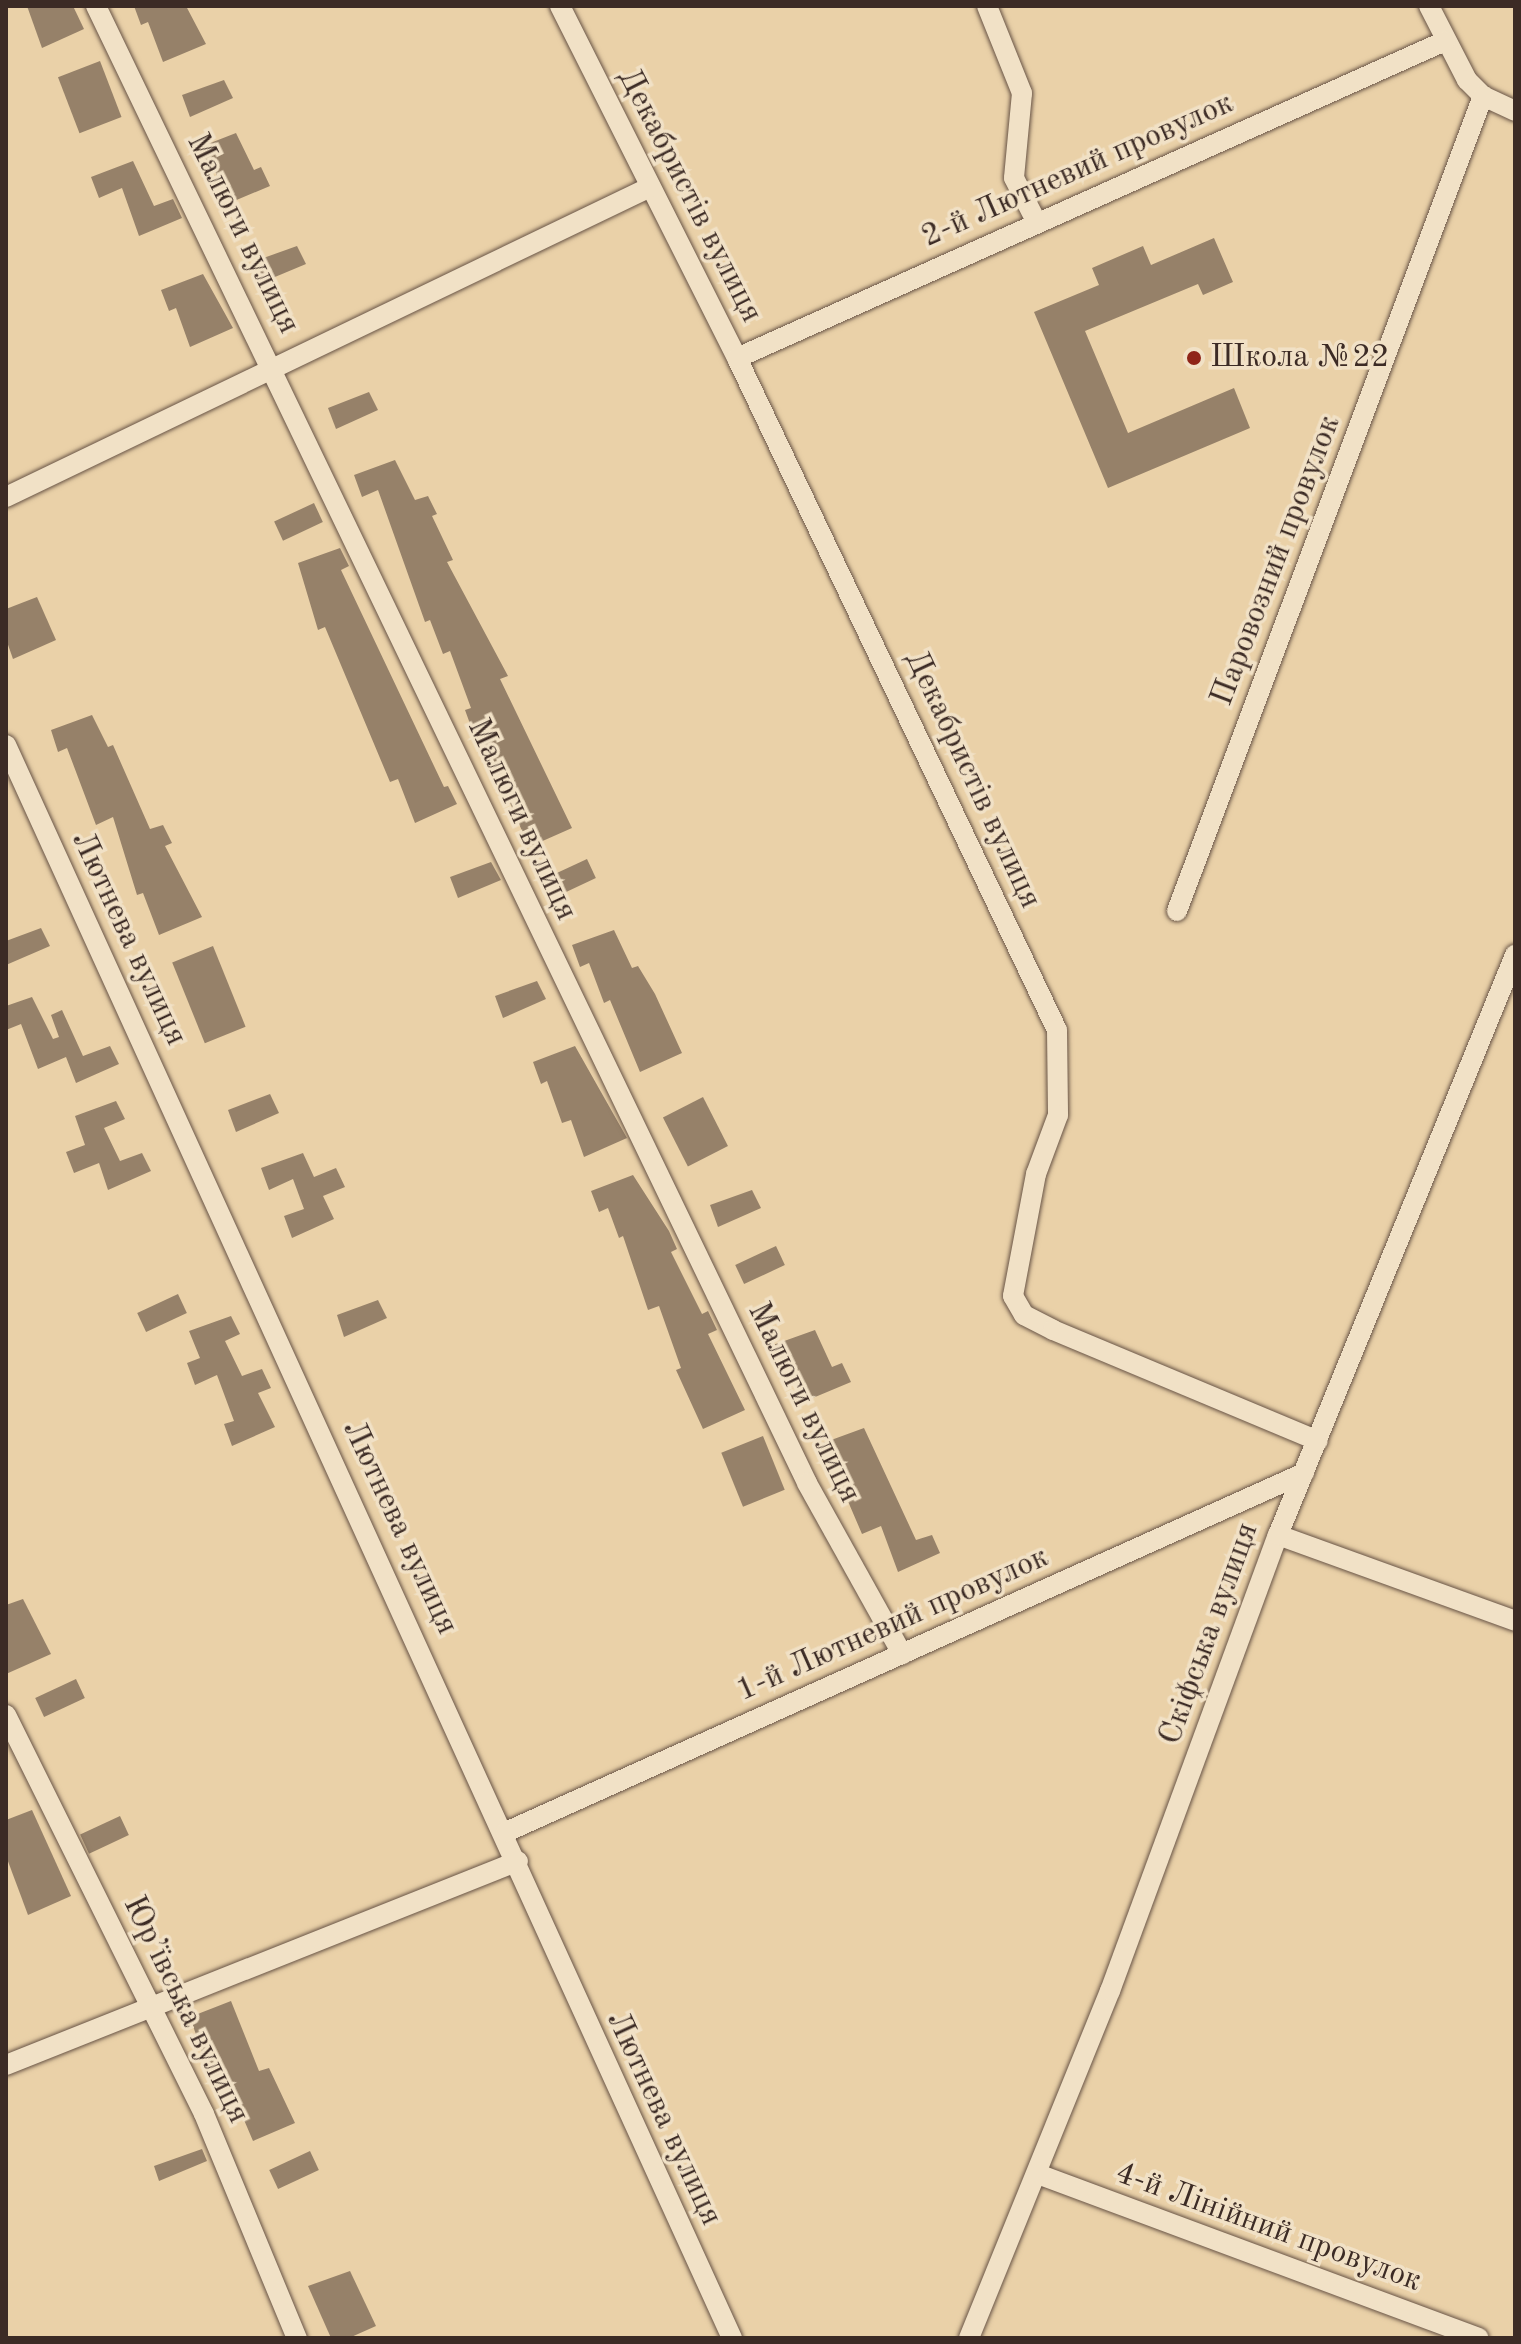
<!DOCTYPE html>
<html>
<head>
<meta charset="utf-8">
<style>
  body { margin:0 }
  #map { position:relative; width:1521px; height:2344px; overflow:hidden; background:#ead1a8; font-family:"Old Standard TT",serif }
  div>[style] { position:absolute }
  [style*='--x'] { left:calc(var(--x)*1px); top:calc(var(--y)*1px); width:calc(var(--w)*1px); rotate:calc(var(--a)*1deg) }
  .building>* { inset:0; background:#968169; transform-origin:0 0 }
  .roads { filter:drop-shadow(0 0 2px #685446) drop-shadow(0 0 2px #685446) }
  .minor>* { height:20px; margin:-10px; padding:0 10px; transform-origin:10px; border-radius:10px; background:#f1e1c6 }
  .dots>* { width:22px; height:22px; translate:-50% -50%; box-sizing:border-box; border:4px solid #f1e1c6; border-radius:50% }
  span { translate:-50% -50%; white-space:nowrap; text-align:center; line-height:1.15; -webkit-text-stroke:7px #f1e1c6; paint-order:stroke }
  .street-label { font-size:32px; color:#3c2b25 }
  .poi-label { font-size:32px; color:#3c2b25 }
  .left { translate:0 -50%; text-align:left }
  .frame { position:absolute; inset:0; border:8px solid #3c2b25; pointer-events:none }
</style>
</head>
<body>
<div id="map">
  <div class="building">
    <i style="clip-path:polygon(27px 6px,73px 6px,84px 29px,42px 48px)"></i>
    <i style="clip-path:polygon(134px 6px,186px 6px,206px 44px,163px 62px,148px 22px,141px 25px)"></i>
    <i style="left:100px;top:61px;width:60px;height:45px;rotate:69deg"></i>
    <i style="clip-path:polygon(224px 80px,233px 98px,190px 117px,182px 95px)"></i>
    <i style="clip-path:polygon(236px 133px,254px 170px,261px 167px,270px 186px,227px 204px,213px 165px,203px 170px,195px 149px)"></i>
    <i style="clip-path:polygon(133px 161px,154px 206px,173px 199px,182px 218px,139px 236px,122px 188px,99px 198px,91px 177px)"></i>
    <i style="clip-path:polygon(1214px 238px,1233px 282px,1203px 295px,1198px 284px,1085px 331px,1128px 433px,1234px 388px,1250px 428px,1108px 488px,1034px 312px,1099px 285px,1092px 268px,1143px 246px,1151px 265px)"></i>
    <i style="clip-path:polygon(297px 246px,306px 264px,263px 282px,255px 261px)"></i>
    <i style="clip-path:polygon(203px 274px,233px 328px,190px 347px,176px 308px,169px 311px,161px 290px)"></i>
    <i style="clip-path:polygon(369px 392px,378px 410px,336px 429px,328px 408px)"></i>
    <i style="clip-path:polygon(395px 460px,415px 500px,428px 496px,437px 514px,432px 516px,453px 560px,447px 562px,508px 676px,500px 679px,572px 828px,529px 847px,478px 729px,473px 732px,465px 710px,471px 708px,450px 651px,443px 654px,430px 620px,425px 622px,378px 490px,362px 497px,354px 475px)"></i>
    <i style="left:314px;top:503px;width:21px;height:44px;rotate:65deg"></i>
    <i style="clip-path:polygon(340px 548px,349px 566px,341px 570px,444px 787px,448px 786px,457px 804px,415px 823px,398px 779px,390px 782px,325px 627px,318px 630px,298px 563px)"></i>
    <i style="clip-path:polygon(37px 597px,56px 640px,13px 659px,6px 639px,6px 609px)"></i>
    <i style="clip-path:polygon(92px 715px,108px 747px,113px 745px,150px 829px,163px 825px,172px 843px,165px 846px,202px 917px,159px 935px,143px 893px,137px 895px,113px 817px,96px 825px,67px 748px,58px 752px,51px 730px)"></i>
    <i style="left:587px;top:859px;width:21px;height:44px;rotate:65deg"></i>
    <i style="clip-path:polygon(491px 862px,501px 880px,458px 898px,450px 877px)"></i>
    <i style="clip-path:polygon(41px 928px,50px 946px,6px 965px,6px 941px)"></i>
    <i style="clip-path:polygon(614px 930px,632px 968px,638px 966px,655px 994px,682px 1053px,640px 1072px,610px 1000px,604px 1003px,589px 963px,580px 967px,572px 945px)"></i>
    <i style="left:213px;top:946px;width:87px;height:44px;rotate:68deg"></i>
    <i style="clip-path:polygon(537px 981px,546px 999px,503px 1018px,495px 996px)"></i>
    <i style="clip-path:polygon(32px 997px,53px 1039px,59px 1037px,51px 1015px,62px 1010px,83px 1056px,110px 1046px,119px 1064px,76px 1083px,66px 1057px,38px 1069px,21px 1024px,6px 1030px,6px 1006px)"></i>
    <i style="clip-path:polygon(575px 1046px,627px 1138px,584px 1157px,571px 1120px,562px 1123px,547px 1081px,541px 1084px,533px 1062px)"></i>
    <i style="clip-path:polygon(270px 1094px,279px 1113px,236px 1132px,228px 1110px)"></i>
    <i style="left:703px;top:1097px;width:55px;height:45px;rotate:63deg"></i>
    <i style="clip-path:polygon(116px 1101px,125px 1119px,104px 1128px,120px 1161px,142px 1153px,151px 1171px,108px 1190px,99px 1163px,74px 1173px,66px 1152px,85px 1145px,75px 1116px)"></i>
    <i style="clip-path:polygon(303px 1153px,314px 1177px,336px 1168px,345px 1187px,323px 1196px,334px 1219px,292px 1238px,284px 1216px,304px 1209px,293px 1179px,269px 1190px,261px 1168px)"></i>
    <i style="clip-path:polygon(633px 1175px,669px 1231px,677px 1249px,671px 1252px,702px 1314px,708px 1311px,717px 1330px,708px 1334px,745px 1410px,703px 1429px,676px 1370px,681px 1368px,659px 1306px,648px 1310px,623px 1236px,619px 1238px,608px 1208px,599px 1212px,591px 1191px)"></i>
    <i style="clip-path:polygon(752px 1190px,761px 1208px,718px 1227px,710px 1205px)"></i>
    <i style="left:776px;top:1246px;width:21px;height:45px;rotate:65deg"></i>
    <i style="left:178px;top:1294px;width:21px;height:45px;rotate:65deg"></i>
    <i style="clip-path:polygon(378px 1300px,387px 1318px,344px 1337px,337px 1315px)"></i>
    <i style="clip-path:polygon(231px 1316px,240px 1334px,225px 1341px,242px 1376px,262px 1369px,271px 1388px,258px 1393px,275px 1427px,232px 1446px,224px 1424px,234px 1421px,217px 1375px,195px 1385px,187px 1363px,200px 1358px,189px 1331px)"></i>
    <i style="clip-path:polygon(815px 1330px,832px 1367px,842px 1363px,851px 1382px,808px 1400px,794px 1361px,781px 1367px,773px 1345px)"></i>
    <i style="clip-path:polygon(864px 1428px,916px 1540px,932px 1535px,940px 1553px,898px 1572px,881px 1526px,862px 1534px,823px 1443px)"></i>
    <i style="left:763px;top:1436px;width:58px;height:45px;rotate:68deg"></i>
    <i style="clip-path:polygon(23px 1599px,51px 1654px,6px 1674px,6px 1605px)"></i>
    <i style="left:76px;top:1679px;width:21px;height:45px;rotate:65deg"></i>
    <i style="clip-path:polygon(32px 1810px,71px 1896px,28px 1915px,6px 1856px,6px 1820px)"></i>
    <i style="left:120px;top:1816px;width:21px;height:44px;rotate:65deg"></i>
    <i style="clip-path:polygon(231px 2001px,259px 2071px,269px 2068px,295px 2123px,253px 2141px,224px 2073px,211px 2079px,190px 2017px)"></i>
    <i style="clip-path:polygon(202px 2149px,207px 2161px,159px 2181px,154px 2166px)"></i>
    <i style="left:310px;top:2151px;width:21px;height:45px;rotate:65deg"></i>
    <i style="clip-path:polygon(350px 2271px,376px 2326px,349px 2338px,331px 2338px,308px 2286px)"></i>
  </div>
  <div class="roads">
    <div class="minor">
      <i style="--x:96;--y:6;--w:1639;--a:64.29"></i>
      <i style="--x:807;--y:1483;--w:196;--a:60.9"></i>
      <i style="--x:560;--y:6;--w:394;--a:63.3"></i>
      <i style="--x:737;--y:358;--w:744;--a:64.54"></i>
      <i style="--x:1057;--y:1030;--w:85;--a:89.3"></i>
      <i style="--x:1058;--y:1115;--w:63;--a:110.4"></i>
      <i style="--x:1036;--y:1174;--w:124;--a:100.7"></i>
      <i style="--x:1013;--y:1296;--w:22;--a:60"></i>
      <i style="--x:1024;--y:1315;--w:33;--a:27"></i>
      <i style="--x:1053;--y:1330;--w:287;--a:22.7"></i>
      <i style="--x:987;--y:6;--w:94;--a:68.1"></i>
      <i style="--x:1022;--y:93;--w:85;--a:95.4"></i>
      <i style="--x:1014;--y:178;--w:48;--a:62.9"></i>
      <i style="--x:1429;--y:6;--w:83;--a:62.8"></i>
      <i style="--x:1467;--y:80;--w:23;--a:45"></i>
      <i style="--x:1483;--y:96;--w:35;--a:25"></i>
      <i style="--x:737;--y:358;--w:776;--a:-24.12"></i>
      <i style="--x:6;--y:497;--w:715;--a:-25.7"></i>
      <i style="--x:6;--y:745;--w:1751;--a:65.5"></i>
      <i style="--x:1177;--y:911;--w:871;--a:-69.42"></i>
      <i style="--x:1278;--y:1535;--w:252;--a:19.9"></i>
      <i style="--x:6;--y:1715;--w:445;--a:63.6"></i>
      <i style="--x:204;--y:2114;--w:243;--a:67.5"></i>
      <i style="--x:506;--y:1832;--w:875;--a:-24.22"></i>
      <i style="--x:6;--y:2065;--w:551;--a:-21.72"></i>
      <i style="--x:1038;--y:2174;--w:470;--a:20.4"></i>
      <i style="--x:969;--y:2338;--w:375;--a:-67.9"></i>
      <i style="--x:1110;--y:1991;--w:486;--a:-69.8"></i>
      <i style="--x:1278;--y:1535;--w:627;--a:-67.77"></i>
    </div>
  </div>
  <div class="dots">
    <i style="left:1194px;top:358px;background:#8f2418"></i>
  </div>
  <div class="street-label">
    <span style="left:1078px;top:171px;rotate:-24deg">2-й Лютневий провулок</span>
    <span style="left:689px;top:196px;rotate:63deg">Декабристів вулиця</span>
    <span style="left:242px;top:234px;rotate:64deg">Малюги вулиця</span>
    <span style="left:1277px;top:561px;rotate:-69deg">Паровозний провулок</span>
    <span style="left:972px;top:780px;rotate:65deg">Декабристів вулиця</span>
    <span style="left:521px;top:820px;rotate:65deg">Малюги вулиця</span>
    <span style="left:128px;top:939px;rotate:65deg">Лютнева вулиця</span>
    <span style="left:803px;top:1403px;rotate:64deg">Малюги вулиця</span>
    <span style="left:399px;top:1528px;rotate:65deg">Лютнева вулиця</span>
    <span style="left:893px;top:1625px;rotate:-24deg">1-й Лютневий провулок</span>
    <span style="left:1210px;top:1634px;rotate:-70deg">Скіфська вулиця</span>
    <span style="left:185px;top:2010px;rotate:64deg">Юр’ївська вулиця</span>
    <span style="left:663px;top:2119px;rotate:65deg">Лютнева вулиця</span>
    <span style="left:1268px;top:2228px;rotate:20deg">4-й Лінійний провулок</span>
  </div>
  <div class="poi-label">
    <span class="left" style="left:1210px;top:358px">Школа №22</span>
  </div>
  <div class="frame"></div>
</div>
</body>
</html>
